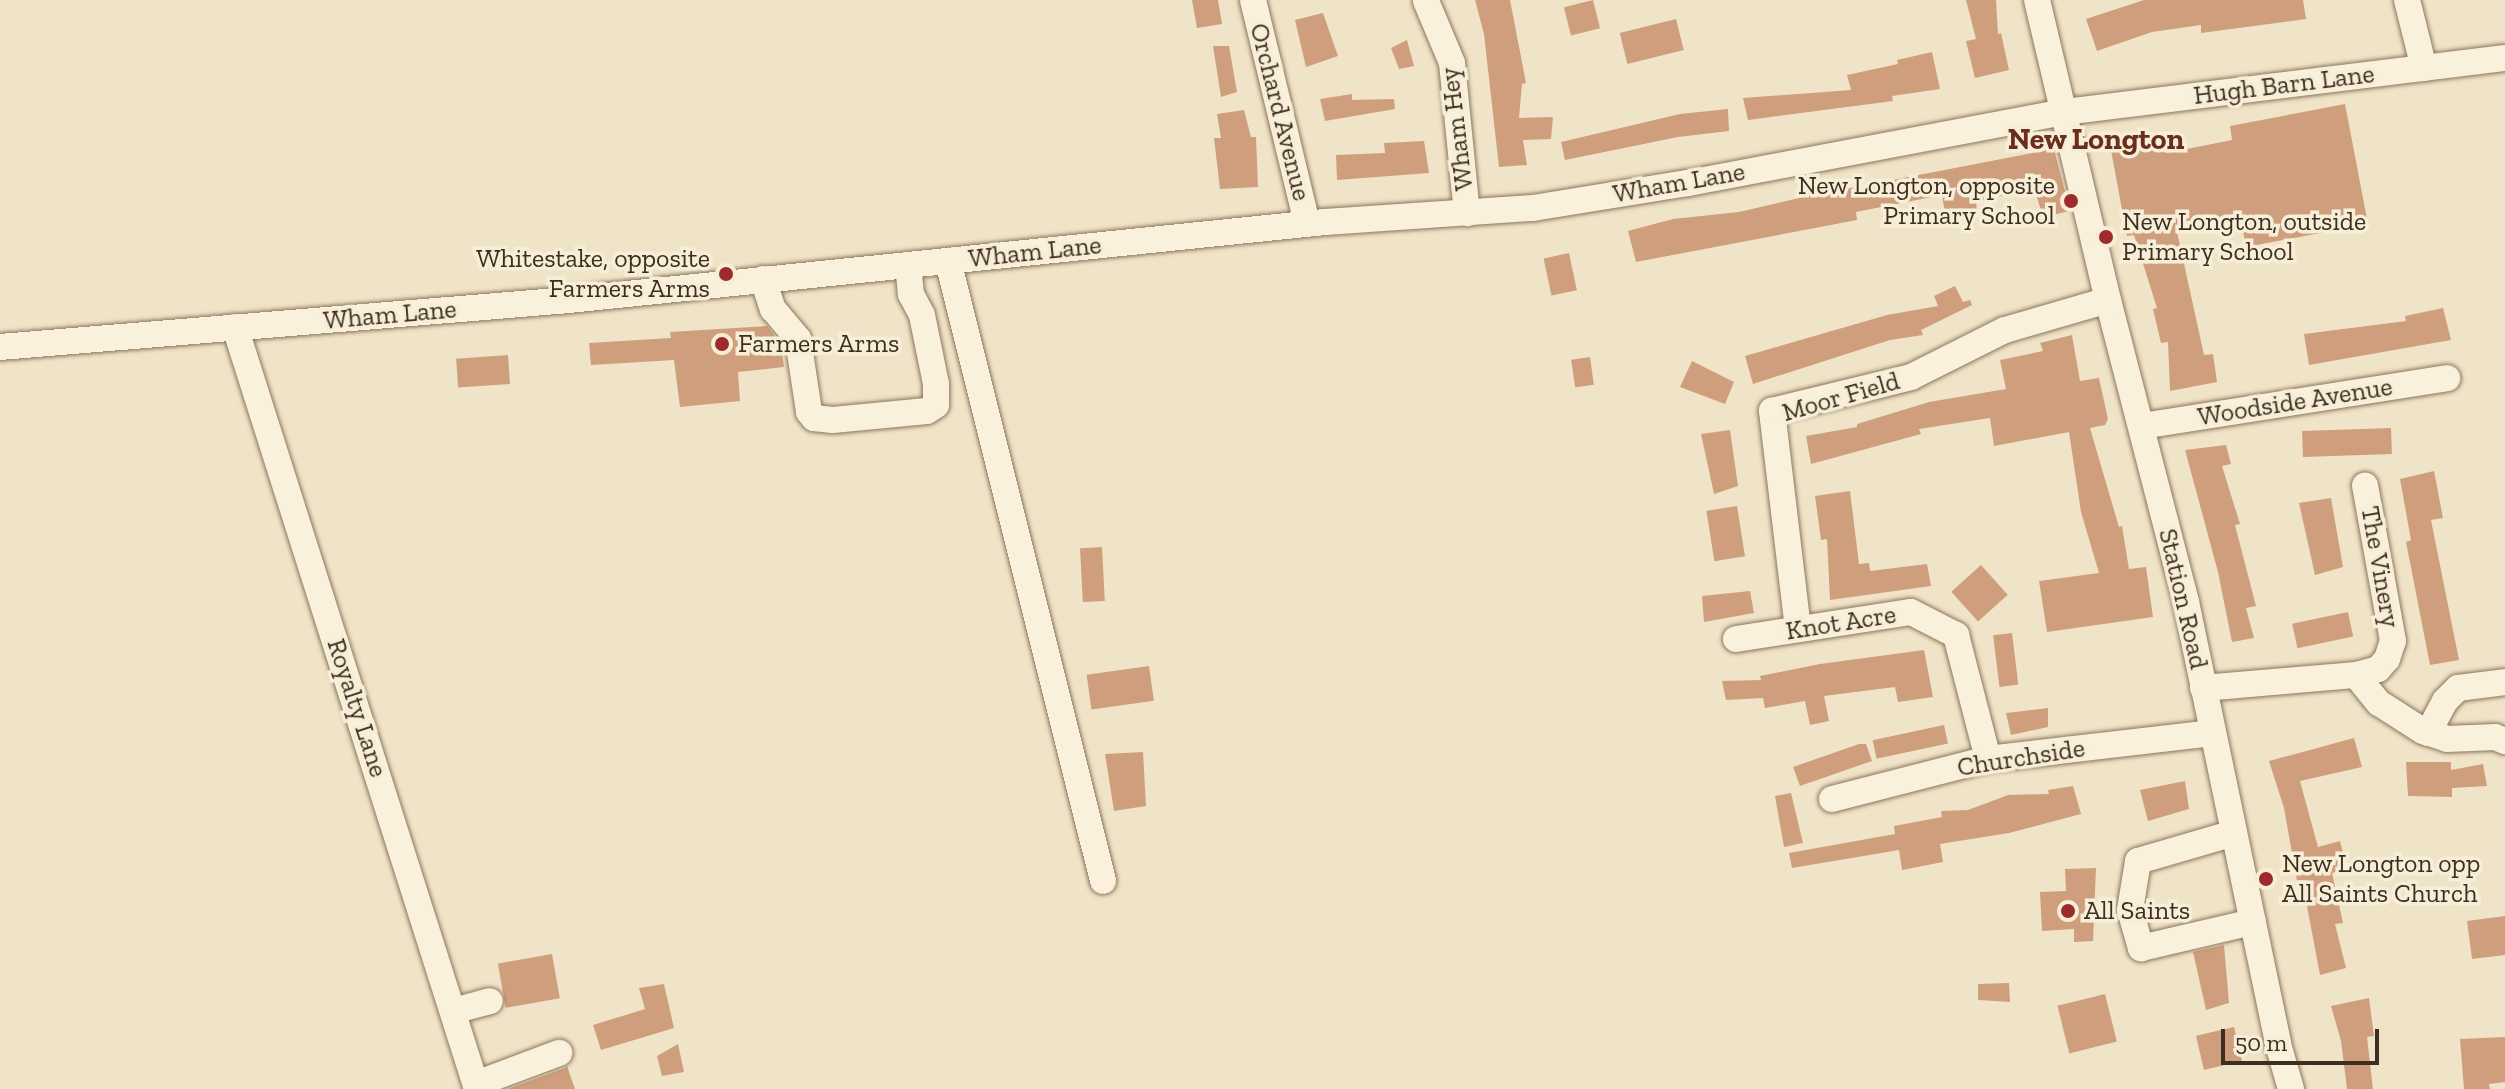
<!DOCTYPE html>
<html>
<head>
<meta charset="utf-8">
<style>
  body { margin:0 }
  #map { position:relative; width:2505px; height:1089px; overflow:hidden; background:#f0e4c8; font-family:"Zilla Slab",serif }
  div>[style] { position:absolute }
  [style*='--x'] { left:calc(var(--x)*1px); top:calc(var(--y)*1px); width:calc(var(--w)*1px); rotate:calc(var(--a)*1deg) }
  .building>* { inset:0; background:#cf9f7d; transform-origin:0 0 }
  .roads { filter:drop-shadow(0 0 2px #8d765c) drop-shadow(0 0 2px #8d765c) }
  .minor>* { height:26px; margin:-13px; padding:0 13px; transform-origin:13px; border-radius:13px; background:#faf1dc }
  .dots>* { width:22px; height:22px; translate:-50% -50%; box-sizing:border-box; border:4px solid #f7eed8; border-radius:50% }
  span { translate:-50% -50%; white-space:nowrap; text-align:center; line-height:1.15; -webkit-text-stroke:7px #f7eed8; paint-order:stroke }
  .street-label { font-size:26px; color:#3d2e20 }
  .poi-label { font-size:26px; color:#3d2e20 }
  .right { translate:-100% -50%; text-align:right }
  .left { translate:0 -50%; text-align:left }
  .quarter-label { font-size:30px; color:#6b2e1e; font-weight:700 }
  .scale { position:absolute; left:2221px; top:1029px; width:158px; height:36px; box-sizing:border-box; border:4px solid #3d2e20; border-top:0; padding-left:10px; font-size:24px; line-height:28px; white-space:nowrap; color:#3d2e20; -webkit-text-stroke:6px #f7eed8; paint-order:stroke }
</style>
</head>
<body>
<div id="map">
  <div class="building">
    <i style="clip-path:polygon(1192px 0,1218px 0,1222px 24px,1197px 28px)"></i>
    <i style="clip-path:polygon(1475px 0,1510px 0,1526px 83px,1522px 84px,1519px 118px,1553px 117px,1551px 139px,1523px 140px,1527px 165px,1499px 167px,1484px 34px)"></i>
    <i style="left:1593px;top:0;width:29px;height:30px;rotate:76deg"></i>
    <i style="clip-path:polygon(1966px 0,1996px 0,1998px 34px,2001px 33px,2009px 70px,1975px 78px,1966px 41px,1976px 39px)"></i>
    <i style="clip-path:polygon(2144px 0,2303px 0,2306px 19px,2201px 33px,2201px 25px,2152px 32px,2097px 51px,2086px 19px)"></i>
    <i style="clip-path:polygon(1323px 13px,1338px 56px,1306px 67px,1295px 20px)"></i>
    <i style="left:1676px;top:19px;width:32px;height:58px;rotate:76deg"></i>
    <i style="clip-path:polygon(1407px 40px,1414px 66px,1399px 69px,1391px 48px)"></i>
    <i style="clip-path:polygon(1213px 46px,1229px 46px,1237px 92px,1221px 97px)"></i>
    <i style="clip-path:polygon(1932px 52px,1940px 89px,1892px 96px,1893px 101px,1748px 120px,1743px 98px,1851px 90px,1847px 75px,1898px 64px,1897px 60px)"></i>
    <i style="clip-path:polygon(1352px 94px,1352px 100px,1394px 99px,1395px 109px,1325px 121px,1320px 99px)"></i>
    <i style="clip-path:polygon(2345px 104px,2368px 224px,2246px 247px,2240px 215px,2176px 227px,2204px 355px,2213px 354px,2217px 382px,2170px 391px,2168px 342px,2161px 343px,2153px 309px,2157px 308px,2134px 235px,2127px 236px,2110px 145px,2164px 135px,2167px 153px,2232px 140px,2230px 126px)"></i>
    <i style="clip-path:polygon(1728px 109px,1729px 131px,1678px 137px,1565px 160px,1561px 142px,1680px 114px)"></i>
    <i style="clip-path:polygon(1244px 110px,1251px 137px,1256px 137px,1258px 187px,1220px 189px,1214px 138px,1221px 138px,1217px 114px)"></i>
    <i style="clip-path:polygon(1424px 141px,1429px 173px,1337px 180px,1336px 155px,1385px 153px,1384px 143px)"></i>
    <i style="clip-path:polygon(2054px 149px,2070px 211px,2043px 217px,2034px 188px,1976px 202px,1977px 212px,1946px 220px,1942px 195px,1856px 212px,1857px 220px,1636px 262px,1628px 231px,1673px 219px,1739px 212px,1799px 198px)"></i>
    <i style="left:1569px;top:253px;width:38px;height:26px;rotate:78deg"></i>
    <i style="clip-path:polygon(1955px 286px,1963px 302px,1970px 300px,1972px 305px,1921px 330px,1923px 335px,1890px 340px,1753px 384px,1745px 356px,1887px 315px,1938px 306px,1934px 296px)"></i>
    <i style="clip-path:polygon(2443px 308px,2451px 340px,2309px 365px,2304px 334px,2406px 321px,2405px 316px)"></i>
    <i style="clip-path:polygon(767px 326px,781px 344px,784px 367px,738px 372px,740px 401px,680px 407px,674px 360px,591px 365px,589px 343px,671px 338px,670px 332px)"></i>
    <i style="clip-path:polygon(2072px 335px,2080px 381px,2099px 378px,2108px 419px,2105px 425px,2090px 428px,2119px 527px,2122px 526px,2129px 569px,2146px 567px,2153px 617px,2047px 632px,2039px 581px,2099px 573px,2081px 512px,2069px 432px,1994px 446px,1990px 418px,1919px 429px,1921px 434px,1811px 464px,1806px 436px,1857px 427px,1857px 424px,1929px 402px,2006px 389px,2000px 360px,2043px 351px,2040px 343px)"></i>
    <i style="left:508px;top:355px;width:29px;height:52px;rotate:86deg"></i>
    <i style="left:1590px;top:357px;width:28px;height:19px;rotate:82deg"></i>
    <i style="clip-path:polygon(1692px 361px,1734px 382px,1725px 404px,1680px 387px)"></i>
    <i style="left:2391px;top:428px;width:26px;height:89px;rotate:88deg"></i>
    <i style="clip-path:polygon(1730px 430px,1738px 486px,1714px 494px,1701px 434px)"></i>
    <i style="clip-path:polygon(2226px 445px,2231px 464px,2222px 466px,2240px 524px,2235px 525px,2256px 606px,2246px 608px,2254px 638px,2232px 642px,2218px 572px,2185px 450px)"></i>
    <i style="clip-path:polygon(2434px 471px,2443px 518px,2431px 520px,2459px 660px,2430px 665px,2406px 542px,2411px 540px,2400px 479px)"></i>
    <i style="clip-path:polygon(1850px 491px,1859px 564px,1869px 563px,1870px 571px,1927px 564px,1931px 586px,1830px 600px,1827px 539px,1821px 540px,1815px 496px)"></i>
    <i style="clip-path:polygon(2331px 498px,2343px 567px,2315px 575px,2299px 503px)"></i>
    <i style="left:1737px;top:506px;width:51px;height:31px;rotate:81deg"></i>
    <i style="left:1102px;top:547px;width:54px;height:22px;rotate:87deg"></i>
    <i style="left:1981px;top:565px;width:40px;height:40px;rotate:48deg"></i>
    <i style="clip-path:polygon(1750px 591px,1754px 613px,1704px 622px,1702px 596px)"></i>
    <i style="left:2348px;top:612px;width:25px;height:57px;rotate:78deg"></i>
    <i style="left:2012px;top:633px;width:52px;height:19px;rotate:83deg"></i>
    <i style="clip-path:polygon(1924px 650px,1933px 697px,1898px 702px,1895px 687px,1824px 696px,1829px 721px,1810px 725px,1805px 701px,1765px 708px,1763px 698px,1726px 700px,1722px 681px,1761px 680px,1760px 676px,1820px 664px)"></i>
    <i style="left:1149px;top:666px;width:35px;height:63px;rotate:82deg"></i>
    <i style="clip-path:polygon(2048px 708px,2048px 727px,2011px 735px,2006px 713px)"></i>
    <i style="left:1944px;top:725px;width:19px;height:73px;rotate:78deg"></i>
    <i style="clip-path:polygon(2354px 738px,2362px 767px,2300px 781px,2318px 847px,2340px 841px,2347px 869px,2332px 873px,2343px 923px,2335px 924px,2346px 968px,2320px 975px,2302px 880px,2297px 881px,2284px 808px,2269px 761px)"></i>
    <i style="clip-path:polygon(1859px 744px,1866px 744px,1872px 761px,1800px 786px,1793px 767px)"></i>
    <i style="clip-path:polygon(1143px 752px,1146px 806px,1114px 811px,1105px 754px)"></i>
    <i style="clip-path:polygon(2406px 762px,2451px 762px,2451px 770px,2483px 764px,2487px 786px,2452px 788px,2452px 797px,2408px 796px)"></i>
    <i style="clip-path:polygon(2185px 781px,2189px 809px,2148px 821px,2140px 790px)"></i>
    <i style="clip-path:polygon(2073px 786px,2081px 814px,2009px 833px,1940px 844px,1943px 862px,1902px 870px,1899px 850px,1792px 868px,1789px 853px,1895px 834px,1894px 826px,1942px 817px,1941px 811px,1968px 810px,2008px 795px,2049px 794px,2048px 790px)"></i>
    <i style="clip-path:polygon(1791px 793px,1803px 843px,1784px 847px,1775px 796px)"></i>
    <i style="clip-path:polygon(2096px 868px,2093px 941px,2074px 942px,2074px 929px,2042px 931px,2040px 892px,2066px 891px,2065px 869px)"></i>
    <i style="clip-path:polygon(2505px 916px,2505px 955px,2472px 959px,2467px 921px)"></i>
    <i style="clip-path:polygon(2224px 945px,2229px 1003px,2206px 1010px,2193px 952px)"></i>
    <i style="left:552px;top:954px;width:45px;height:55px;rotate:80deg"></i>
    <i style="clip-path:polygon(2009px 983px,2010px 1002px,1978px 1000px,1978px 984px)"></i>
    <i style="clip-path:polygon(664px 984px,674px 1028px,601px 1050px,593px 1025px,645px 1009px,639px 988px)"></i>
    <i style="left:2105px;top:994px;width:49px;height:49px;rotate:76deg"></i>
    <i style="clip-path:polygon(2369px 998px,2374px 1036px,2367px 1037px,2373px 1089px,2347px 1089px,2341px 1041px,2331px 1006px)"></i>
    <i style="left:2234px;top:1027px;width:35px;height:39px;rotate:77deg"></i>
    <i style="clip-path:polygon(2505px 1037px,2505px 1082px,2489px 1084px,2490px 1089px,2464px 1089px,2460px 1039px)"></i>
    <i style="clip-path:polygon(678px 1044px,684px 1072px,662px 1076px,657px 1056px)"></i>
    <i style="clip-path:polygon(567px 1066px,575px 1089px,508px 1089px,565px 1068px)"></i>
  </div>
  <div class="roads">
    <div class="minor">
      <i style="--x:1253;--y:0;--w:229;--a:76.4"></i>
      <i style="--x:2037;--y:0;--w:308;--a:76.7"></i>
      <i style="--x:2108;--y:300;--w:312;--a:75.5"></i>
      <i style="--x:2186;--y:602;--w:451;--a:78.2"></i>
      <i style="--x:2278;--y:1044;--w:47;--a:73.9"></i>
      <i style="--x:2407;--y:0;--w:70;--a:76"></i>
      <i style="--x:1426;--y:1;--w:67;--a:67.2"></i>
      <i style="--x:1452;--y:63;--w:151;--a:84.3"></i>
      <i style="--x:948;--y:261;--w:639;--a:75.96"></i>
      <i style="--x:763;--y:279;--w:32;--a:72"></i>
      <i style="--x:773;--y:309;--w:39;--a:50"></i>
      <i style="--x:798;--y:339;--w:74;--a:81.4"></i>
      <i style="--x:809;--y:412;--w:8;--a:50"></i>
      <i style="--x:814;--y:418;--w:19;--a:6"></i>
      <i style="--x:833;--y:420;--w:94;--a:-5.5"></i>
      <i style="--x:927;--y:411;--w:11;--a:-34"></i>
      <i style="--x:936;--y:405;--w:21;--a:-90"></i>
      <i style="--x:936;--y:384;--w:70;--a:-101.5"></i>
      <i style="--x:922;--y:315;--w:24;--a:-118"></i>
      <i style="--x:911;--y:294;--w:29;--a:-96"></i>
      <i style="--x:235;--y:327;--w:800;--a:72.38"></i>
      <i style="--x:0;--y:347;--w:571;--a:-4.72"></i>
      <i style="--x:569;--y:300;--w:760;--a:-5.89"></i>
      <i style="--x:1325;--y:222;--w:208;--a:-3.9"></i>
      <i style="--x:1533;--y:208;--w:157;--a:-9.2"></i>
      <i style="--x:1688;--y:183;--w:383;--a:-10.7"></i>
      <i style="--x:2064;--y:112;--w:444;--a:-7"></i>
      <i style="--x:2142;--y:426;--w:309;--a:-8.9"></i>
      <i style="--x:1798;--y:629;--w:220;--a:-96.8"></i>
      <i style="--x:1772;--y:411;--w:143;--a:-13.7"></i>
      <i style="--x:1911;--y:377;--w:105;--a:-26.6"></i>
      <i style="--x:2005;--y:330;--w:107;--a:-16.2"></i>
      <i style="--x:1736;--y:639;--w:177;--a:-8.8"></i>
      <i style="--x:1911;--y:612;--w:51;--a:27.1"></i>
      <i style="--x:1956;--y:635;--w:128;--a:75.5"></i>
      <i style="--x:2356;--y:675;--w:23;--a:-15"></i>
      <i style="--x:2378;--y:669;--w:13;--a:-48"></i>
      <i style="--x:2387;--y:659;--w:19;--a:-72"></i>
      <i style="--x:2393;--y:641;--w:158;--a:-100.2"></i>
      <i style="--x:2203;--y:688;--w:154;--a:-4.9"></i>
      <i style="--x:2356;--y:675;--w:36;--a:51"></i>
      <i style="--x:2379;--y:703;--w:52;--a:32.5"></i>
      <i style="--x:2423;--y:731;--w:25;--a:18"></i>
      <i style="--x:2447;--y:739;--w:48;--a:-2.4"></i>
      <i style="--x:2495;--y:737;--w:11;--a:22"></i>
      <i style="--x:2428;--y:733;--w:36;--a:-62"></i>
      <i style="--x:2445;--y:701;--w:18;--a:-45"></i>
      <i style="--x:2458;--y:688;--w:47;--a:-7.3"></i>
      <i style="--x:1832;--y:799;--w:161;--a:-14.4"></i>
      <i style="--x:1988;--y:759;--w:226;--a:-6.6"></i>
      <i style="--x:2234;--y:833;--w:100;--a:163.7"></i>
      <i style="--x:2138;--y:861;--w:50;--a:99.3"></i>
      <i style="--x:2130;--y:910;--w:40;--a:74"></i>
      <i style="--x:2141;--y:948;--w:115;--a:-13.1"></i>
      <i style="--x:453;--y:1011;--w:38;--a:-15"></i>
      <i style="--x:476;--y:1084;--w:89;--a:-20.5"></i>
    </div>
  </div>
  <div class="dots">
    <i style="left:2071px;top:201px;background:#9e2a2b"></i>
    <i style="left:2106px;top:237px;background:#9e2a2b"></i>
    <i style="left:726px;top:274px;background:#9e2a2b"></i>
    <i style="left:722px;top:344px;background:#9e2a2b"></i>
    <i style="left:2266px;top:879px;background:#9e2a2b"></i>
    <i style="left:2068px;top:911px;background:#9e2a2b"></i>
  </div>
  <div class="street-label">
    <span style="left:2284px;top:85px;rotate:-7deg">Hugh Barn Lane</span>
    <span style="left:1280px;top:112px;rotate:76deg">Orchard Avenue</span>
    <span style="left:1457px;top:129px;rotate:-97deg">Wham Hey</span>
    <span style="left:1679px;top:183px;rotate:-10deg">Wham Lane</span>
    <span style="left:1035px;top:252px;rotate:-6deg">Wham Lane</span>
    <span style="left:390px;top:315px;rotate:-5deg">Wham Lane</span>
    <span style="left:1841px;top:397px;rotate:-16deg">Moor Field</span>
    <span style="left:2295px;top:402px;rotate:-9deg">Woodside Avenue</span>
    <span style="left:2380px;top:567px;rotate:80deg">The Vinery</span>
    <span style="left:2183px;top:599px;rotate:77deg">Station Road</span>
    <span style="left:1841px;top:623px;rotate:-9deg">Knot Acre</span>
    <span style="left:357px;top:708px;rotate:72deg">Royalty Lane</span>
    <span style="left:2021px;top:758px;rotate:-9deg">Churchside</span>
  </div>
  <div class="poi-label">
    <span class="right" style="left:2055px;top:201px">New Longton, opposite<br>Primary School</span>
    <span class="left" style="left:2122px;top:237px">New Longton, outside<br>Primary School</span>
    <span class="right" style="left:710px;top:274px">Whitestake, opposite<br>Farmers Arms</span>
    <span class="left" style="left:738px;top:344px">Farmers Arms</span>
    <span class="left" style="left:2282px;top:879px">New Longton opp<br>All Saints Church</span>
    <span class="left" style="left:2084px;top:911px">All Saints</span>
  </div>
  <div class="quarter-label">
    <span style="left:2096px;top:139px">New Longton</span>
  </div>
  <div class="scale">50 m</div>
</div>
</body>
</html>
